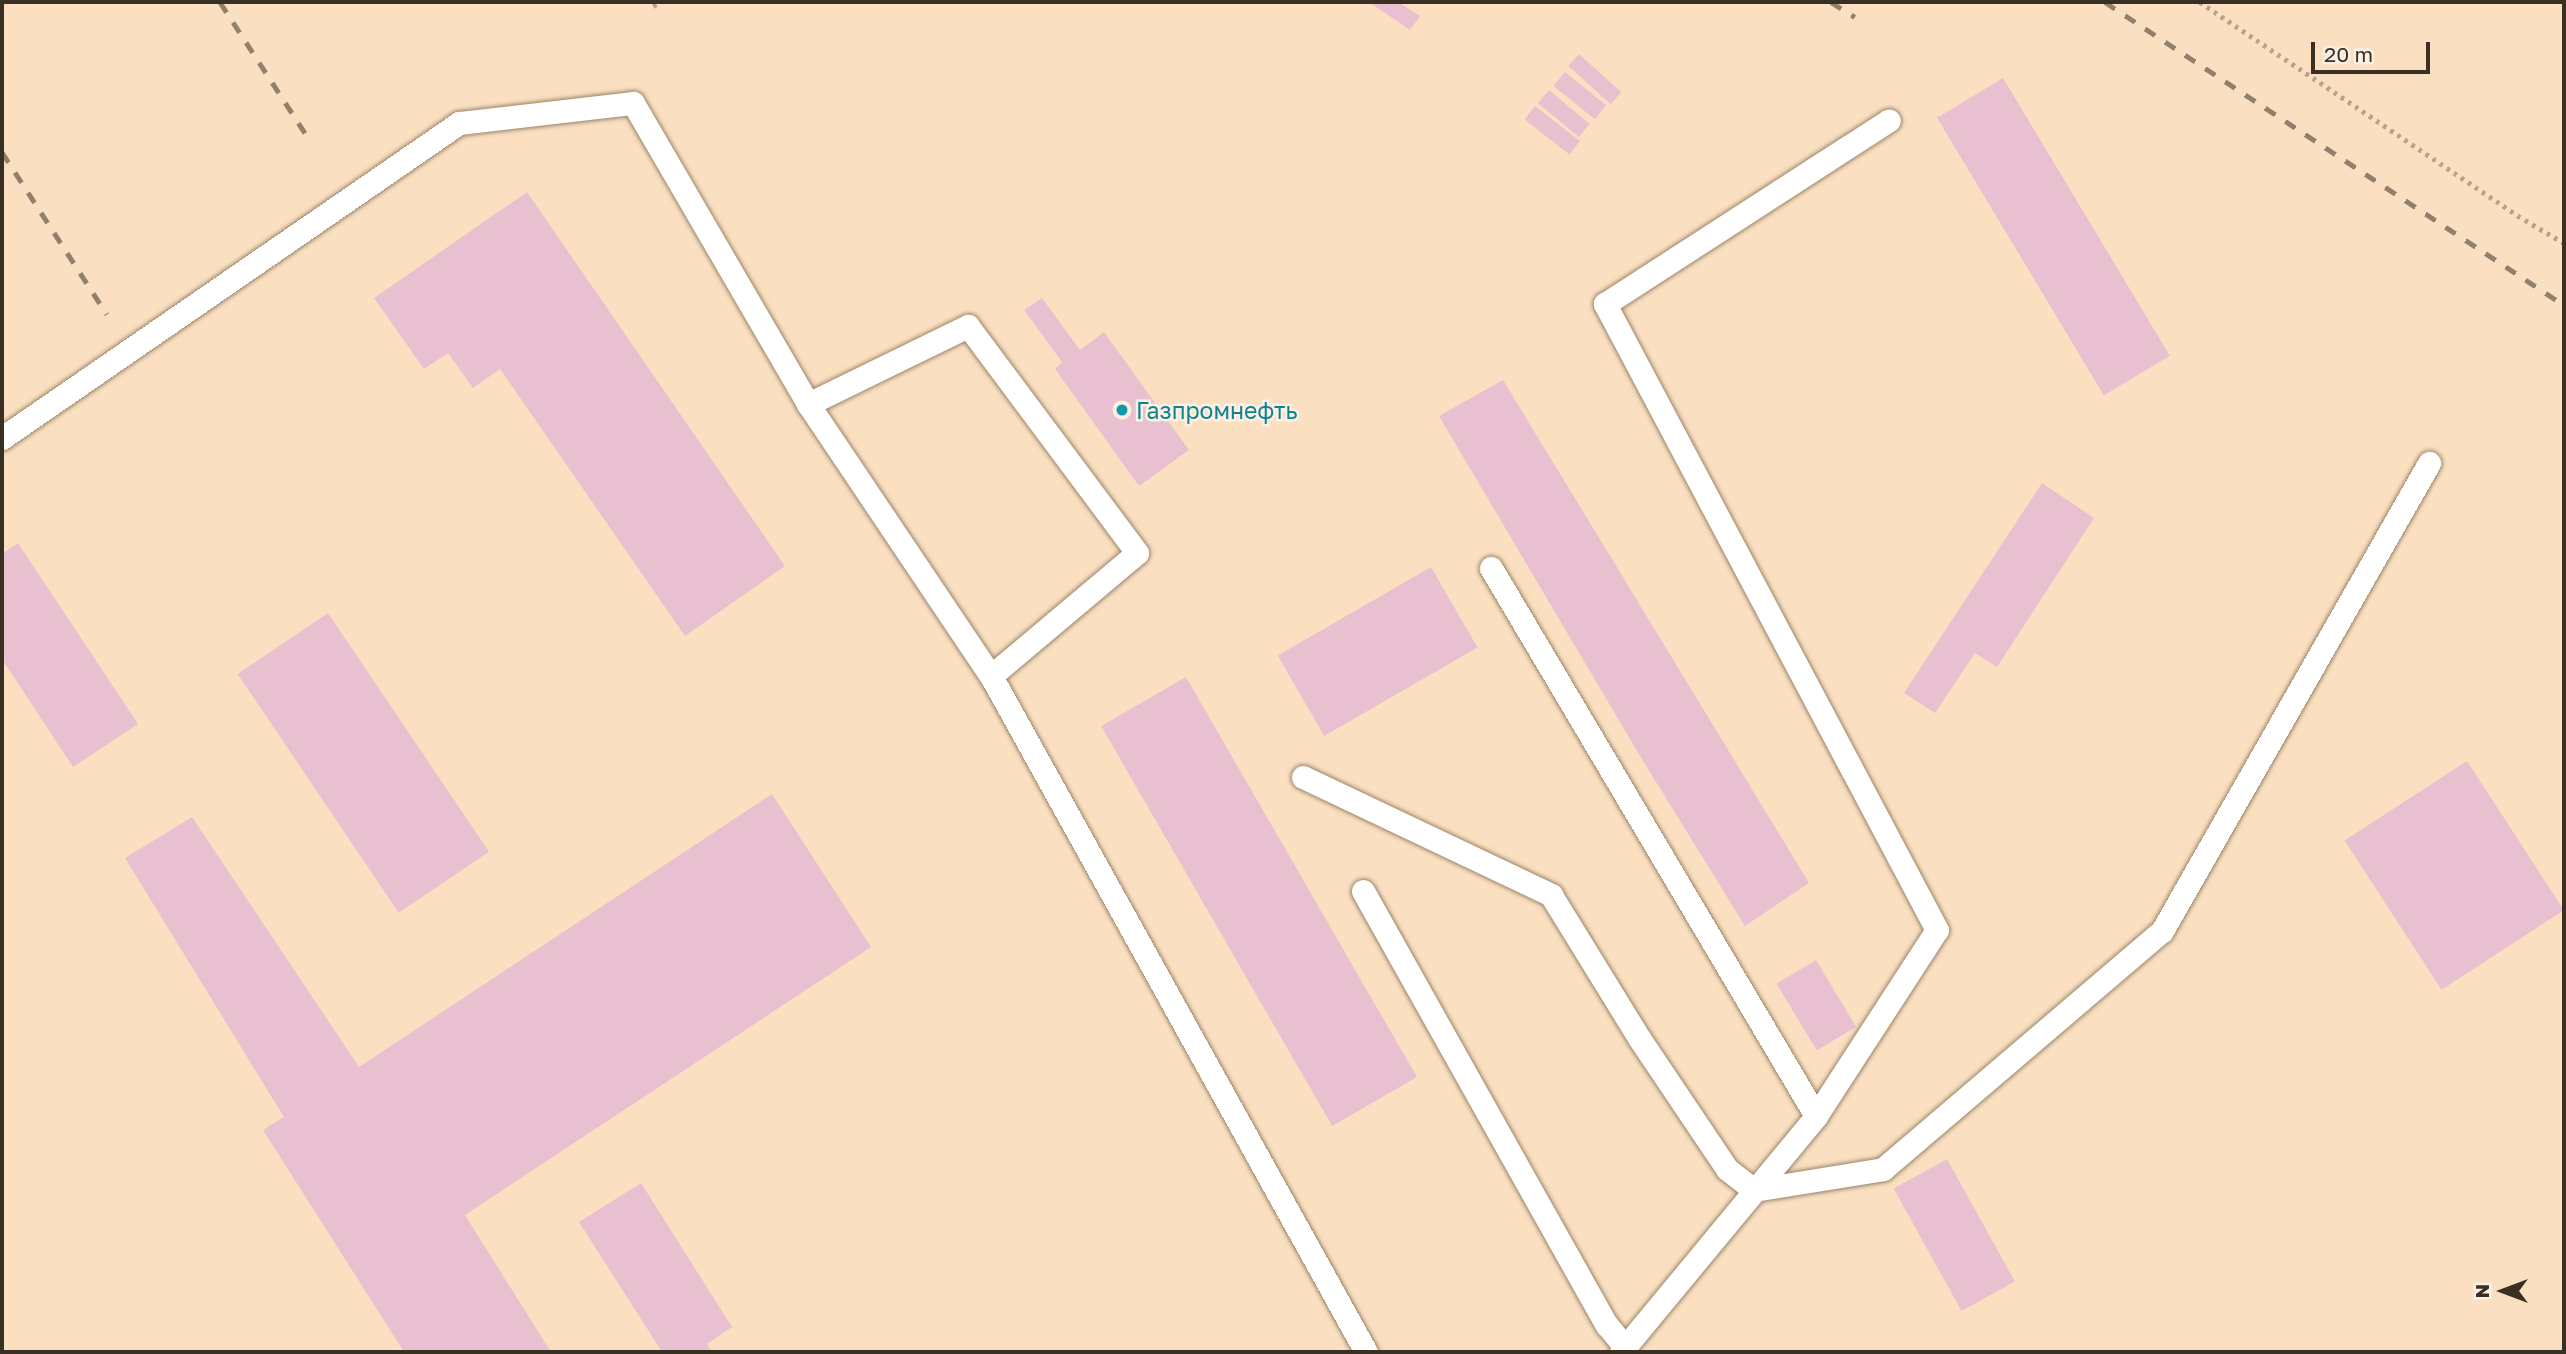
<!DOCTYPE html>
<html>
<head>
<meta charset="utf-8">
<style>
  body { margin:0 }
  #map { position:relative; width:2566px; height:1354px; overflow:hidden; background:#fae0c1; font-family:"Golos Text",sans-serif }
  div>[style] { position:absolute }
  [style*='--x'] { left:calc(var(--x)*1px); top:calc(var(--y)*1px); width:calc(var(--w)*1px); rotate:calc(var(--a)*1deg) }
  .building>* { inset:0; background:#e8c0cf; transform-origin:0 0 }
  .path>* { height:4.5px; margin-top:-2.25px; transform-origin:0; background:repeating-linear-gradient(90deg,#b8a38b 0 3.5px,transparent 0 8.5px) }
  .roads { filter:drop-shadow(0 0 2px #9c8468) drop-shadow(0 0 2px #9c8468) }
  .service>* { height:23px; margin:-11.5px; padding:0 11.5px; transform-origin:11.5px; border-radius:11.5px; background:#fff }
  .rail>* { height:5px; margin-top:-2.5px; transform-origin:0; background:repeating-linear-gradient(90deg,#91806b 0 12px,transparent 0 24px) }
  .dots>* { width:19px; height:19px; translate:-50% -50%; box-sizing:border-box; border:4px solid #fbf0e4; border-radius:50% }
  span { translate:-50% -50%; white-space:nowrap; text-align:center; line-height:1.15; -webkit-text-stroke:5px #fbf0e4; paint-order:stroke }
  .culture-label { font-size:23px; color:#0d838f }
  .left { translate:0 -50%; text-align:left }
  .frame { position:absolute; inset:0; border:4px solid #392f23; pointer-events:none }
  .north { position:absolute; left:2468px; top:1256px; width:70px; height:70px; -webkit-text-stroke:5px #fbf0e4; paint-order:stroke; rotate:270deg; font-size:19px; font-weight:700; line-height:28px; text-align:center; color:#392f23 }
  .north::after { content:''; display:block; margin:auto; width:24px; height:32px; background:#392f23; clip-path:polygon(50% 0,100% 100%,50% 72%,0 100%) }
  .scale { position:absolute; left:2311px; top:42px; width:119px; height:32px; box-sizing:border-box; border:4px solid #392f23; border-top:0; padding-left:9px; font-size:21px; line-height:24px; white-space:nowrap; color:#392f23; -webkit-text-stroke:5px #fbf0e4; paint-order:stroke }
</style>
</head>
<body>
<div id="map">
  <div class="building">
    <i style="clip-path:polygon(1369px 2px,1398px 2px,1420px 16px,1410px 30px)"></i>
    <i style="left:1579px;top:54px;width:57px;height:16px;rotate:42deg"></i>
    <i style="left:1565px;top:72px;width:53px;height:18px;rotate:39deg"></i>
    <i style="left:2003px;top:78px;width:324px;height:77px;rotate:59deg"></i>
    <i style="left:1549px;top:90px;width:53px;height:17px;rotate:40deg"></i>
    <i style="left:1535px;top:106px;width:57px;height:17px;rotate:38deg"></i>
    <i style="clip-path:polygon(527px 192px,785px 566px,685px 636px,500px 369px,473px 388px,448px 353px,424px 369px,374px 298px)"></i>
    <i style="clip-path:polygon(1042px 298px,1080px 350px,1104px 332px,1189px 450px,1139px 486px,1055px 369px,1062px 362px,1024px 310px)"></i>
    <i style="clip-path:polygon(1503px 380px,1809px 883px,1745px 926px,1640px 756px,1439px 416px)"></i>
    <i style="clip-path:polygon(2042px 483px,2094px 518px,1997px 667px,1975px 653px,1935px 713px,1904px 693px)"></i>
    <i style="clip-path:polygon(18px 543px,138px 724px,73px 767px,2px 659px,2px 554px)"></i>
    <i style="left:1431px;top:567px;width:93px;height:177px;rotate:60deg"></i>
    <i style="left:328px;top:613px;width:288px;height:109px;rotate:56deg"></i>
    <i style="left:1186px;top:677px;width:462px;height:98px;rotate:60deg"></i>
    <i style="left:2467px;top:761px;width:178px;height:146px;rotate:57deg"></i>
    <i style="clip-path:polygon(772px 794px,871px 947px,465px 1215px,551px 1352px,404px 1352px,263px 1130px,284px 1117px,125px 858px,192px 817px,359px 1067px)"></i>
    <i style="left:1816px;top:960px;width:78px;height:46px;rotate:59deg"></i>
    <i style="left:1947px;top:1159px;width:140px;height:61px;rotate:61deg"></i>
    <i style="clip-path:polygon(641px 1183px,732px 1327px,707px 1344px,712px 1352px,662px 1352px,579px 1222px)"></i>
  </div>
  <div class="path">
    <i style="--x:2200;--y:2;--w:391;--a:33.9"></i>
    <i style="--x:2525;--y:220;--w:45;--a:30.5"></i>
    <i style="--x:653;--y:6;--w:8;--a:-30"></i>
  </div>
  <div class="roads">
    <div class="service">
      <i style="--x:808;--y:404;--w:178;--a:-26"></i>
      <i style="--x:968;--y:326;--w:283;--a:53.3"></i>
      <i style="--x:1137;--y:553;--w:191;--a:139.9"></i>
      <i style="--x:2;--y:438;--w:555;--a:-34.58"></i>
      <i style="--x:459;--y:123;--w:175;--a:-6.6"></i>
      <i style="--x:633;--y:103;--w:348;--a:59.8"></i>
      <i style="--x:808;--y:404;--w:328;--a:56.1"></i>
      <i style="--x:991;--y:676;--w:773;--a:60.98"></i>
      <i style="--x:1491;--y:568;--w:637;--a:59.33"></i>
      <i style="--x:1303;--y:777;--w:275;--a:25.4"></i>
      <i style="--x:1551;--y:895;--w:168;--a:58.4"></i>
      <i style="--x:1639;--y:1038;--w:158;--a:56.1"></i>
      <i style="--x:1727;--y:1169;--w:34;--a:38"></i>
      <i style="--x:1754;--y:1190;--w:131;--a:-9.2"></i>
      <i style="--x:1883;--y:1169;--w:367;--a:-40.5"></i>
      <i style="--x:2162;--y:931;--w:539;--a:-60.29"></i>
      <i style="--x:1363;--y:891;--w:498;--a:60.7"></i>
      <i style="--x:1607;--y:1325;--w:28;--a:51"></i>
      <i style="--x:1621;--y:1352;--w:306;--a:-50.4"></i>
      <i style="--x:1816;--y:1116;--w:222;--a:-57"></i>
      <i style="--x:1937;--y:930;--w:709;--a:-117.94"></i>
      <i style="--x:1605;--y:304;--w:338;--a:-32.9"></i>
    </div>
  </div>
  <div class="rail">
    <i style="--x:220;--y:2;--w:167;--a:57"></i>
    <i style="--x:1831;--y:2;--w:28;--a:32"></i>
    <i style="--x:2105;--y:2;--w:550;--a:33.43"></i>
    <i style="--x:2;--y:152;--w:193;--a:57.1"></i>
  </div>
  <div class="dots">
    <i style="left:1122px;top:410px;background:#0f9aa8"></i>
  </div>
  <div class="culture-label">
    <span class="left" style="left:1136px;top:410px">Газпромнефть</span>
  </div>
  <div class="frame"></div>
  <div class="north">N</div>
  <div class="scale">20 m</div>
</div>
</body>
</html>
